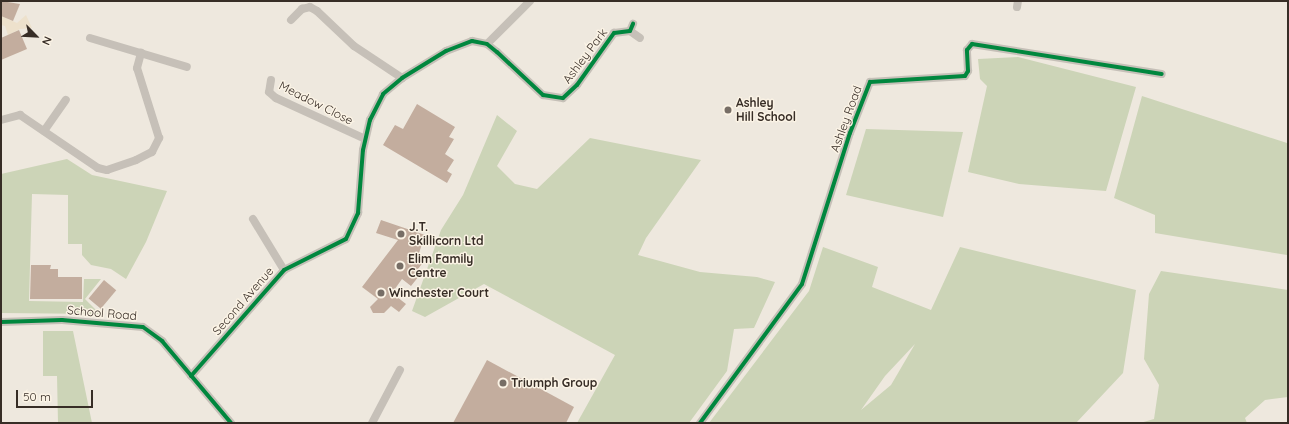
<!DOCTYPE html>
<html>
<head>
<meta charset="utf-8">
<style>
  body { margin:0 }
  #map { position:relative; width:1289px; height:424px; overflow:hidden; background:#eee8de; font-family:Quicksand,sans-serif }
  div>[style] { position:absolute }
  [style*='--x'] { left:calc(var(--x)*1px); top:calc(var(--y)*1px); width:calc(var(--w)*1px); rotate:calc(var(--a)*1deg) }
  .green>* { inset:0; background:#ccd4b7 }
  .plaza>* { inset:0; background:#ede1cc }
  .building>* { inset:0; background:#c3ad9e; transform-origin:0 0 }
  .minor>* { height:8px; margin:-4px; padding:0 4px; transform-origin:4px; border-radius:4px; background:#c6c0b8 }
  .cycleway>* { height:4px; margin:-2px; padding:0 2px; transform-origin:2px; border-radius:2px; background:#00873e }
  .dots>* { width:11px; height:11px; translate:-50% -50%; box-sizing:border-box; border:2px solid #fbf3e5; border-radius:50% }
  span { translate:-50% -50%; white-space:nowrap; text-align:center; line-height:1.15; -webkit-text-stroke:3px #fbf3e5; paint-order:stroke }
  .street-label { font-size:12px; color:#372d26 }
  .poi-label { font-size:12px; color:#372d26; font-weight:700 }
  .left { translate:0 -50%; text-align:left }
  .frame { position:absolute; inset:0; border:2px solid #372d26; pointer-events:none }
  .north { position:absolute; left:16px; top:16px; width:40px; height:40px; -webkit-text-stroke:3px #fbf3e5; paint-order:stroke; rotate:114deg; font-size:11px; font-weight:700; line-height:16px; text-align:center; color:#372d26 }
  .north::after { content:''; display:block; margin:auto; width:14px; height:18px; background:#372d26; clip-path:polygon(50% 0,100% 100%,50% 72%,0 100%) }
  .scale { position:absolute; left:16px; top:390px; width:77px; height:18px; box-sizing:border-box; border:2px solid #372d26; border-top:0; padding-left:5px; font-size:12px; line-height:14px; white-space:nowrap; color:#372d26; -webkit-text-stroke:3px #fbf3e5; paint-order:stroke }
</style>
</head>
<body>
<div id="map">
  <div class="green">
    <i style="clip-path:polygon(1018px 57px,1136px 87px,1106px 191px,1019px 184px,968px 172px,987px 86px,980px 79px,978px 59px)"></i>
    <i style="clip-path:polygon(1142px 96px,1287px 143px,1287px 255px,1155px 233px,1155px 215px,1114px 198px)"></i>
    <i style="clip-path:polygon(497px 115px,517px 131px,497px 166px,515px 184px,537px 189px,590px 138px,701px 160px,646px 238px,638px 255px,700px 272px,757px 277px,775px 282px,754px 328px,734px 329px,727px 371px,689px 423px,577px 423px,615px 355px,484px 284px,425px 317px,412px 311px,441px 230px,463px 195px)"></i>
    <i style="clip-path:polygon(866px 129px,963px 132px,943px 217px,846px 195px)"></i>
    <i style="clip-path:polygon(67px 159px,92px 175px,167px 191px,146px 242px,126px 279px,111px 269px,91px 265px,82px 255px,82px 244px,68px 244px,68px 195px,32px 194px,29px 301px,83px 302px,84px 279px,101px 279px,85px 299px,100px 314px,1px 313px,1px 174px)"></i>
    <i style="clip-path:polygon(evenodd,823px 247px,878px 267px,872px 287px,931px 310px,960px 247px,1136px 290px,1123px 373px,1076px 423px,709px 423px,809px 291px,823px 247px,915px 344px,891px 385px,861px 410px,885px 376px,915px 344px)"></i>
    <i style="clip-path:polygon(1161px 271px,1288px 290px,1288px 397px,1265px 400px,1245px 418px,1247px 423px,1140px 423px,1154px 419px,1159px 385px,1144px 359px,1149px 294px)"></i>
    <i style="clip-path:polygon(43px 331px,73px 331px,92px 423px,58px 423px,57px 376px,43px 376px)"></i>
  </div>
  <div class="plaza">
    <i style="clip-path:polygon(26px 15px,32px 28px,20px 29px,8px 35px,5px 26px,1px 25px,1px 16px,17px 23px)"></i>
  </div>
  <div class="building">
    <i style="clip-path:polygon(1px 1px,20px 4px,13px 21px,1px 16px)"></i>
    <i style="clip-path:polygon(19px 30px,27px 49px,1px 60px,1px 38px)"></i>
    <i style="clip-path:polygon(417px 104px,455px 127px,449px 137px,454px 139px,445px 154px,454px 160px,447px 171px,452px 174px,447px 183px,383px 145px,395px 125px,403px 129px)"></i>
    <i style="clip-path:polygon(381px 220px,425px 235px,418px 256px,424px 261px,415px 273px,419px 276px,411px 286px,402px 279px,392px 293px,406px 304px,399px 312px,391px 306px,384px 313px,373px 313px,370px 307px,378px 299px,362px 287px,398px 240px,376px 233px)"></i>
    <i style="clip-path:polygon(31px 265px,51px 265px,50px 269px,58px 269px,58px 277px,82px 277px,82px 299px,30px 299px)"></i>
    <i style="left:104px;top:280px;width:16px;height:24px;rotate:40deg"></i>
    <i style="clip-path:polygon(487px 360px,574px 407px,566px 423px,453px 423px)"></i>
  </div>
  <div class="minor">
    <i style="--x:1017;--y:7;--w:6;--a:-81"></i>
    <i style="--x:291;--y:20;--w:16;--a:-45"></i>
    <i style="--x:302;--y:9;--w:8;--a:-14"></i>
    <i style="--x:310;--y:7;--w:8;--a:30"></i>
    <i style="--x:317;--y:11;--w:51;--a:43.4"></i>
    <i style="--x:354;--y:46;--w:58;--a:33.7"></i>
    <i style="--x:630;--y:31;--w:12;--a:35"></i>
    <i style="--x:90;--y:38;--w:101;--a:16.6"></i>
    <i style="--x:487;--y:44;--w:61;--a:-45"></i>
    <i style="--x:271;--y:80;--w:12;--a:99"></i>
    <i style="--x:269;--y:92;--w:9;--a:41"></i>
    <i style="--x:276;--y:98;--w:98;--a:24.7"></i>
    <i style="--x:1;--y:120;--w:20;--a:-15"></i>
    <i style="--x:20;--y:115;--w:94;--a:34.2"></i>
    <i style="--x:98;--y:168;--w:9;--a:13"></i>
    <i style="--x:107;--y:170;--w:31;--a:-19"></i>
    <i style="--x:136;--y:160;--w:18;--a:-27"></i>
    <i style="--x:152;--y:152;--w:16;--a:-63"></i>
    <i style="--x:159;--y:138;--w:73;--a:-107.4"></i>
    <i style="--x:137;--y:68;--w:16;--a:-75"></i>
    <i style="--x:44;--y:131;--w:38;--a:-55"></i>
    <i style="--x:253;--y:219;--w:60;--a:58.7"></i>
    <i style="--x:1;--y:322;--w:61;--a:-1.9"></i>
    <i style="--x:62;--y:320;--w:81;--a:4.9"></i>
    <i style="--x:143;--y:327;--w:24;--a:36"></i>
    <i style="--x:162;--y:341;--w:107;--a:49.9"></i>
    <i style="--x:191;--y:376;--w:141;--a:-48.7"></i>
    <i style="--x:284;--y:270;--w:69;--a:-26.6"></i>
    <i style="--x:346;--y:239;--w:29;--a:-65"></i>
    <i style="--x:358;--y:213;--w:63;--a:-85.5"></i>
    <i style="--x:363;--y:150;--w:31;--a:-77"></i>
    <i style="--x:370;--y:120;--w:29;--a:-63"></i>
    <i style="--x:383;--y:94;--w:25;--a:-40"></i>
    <i style="--x:402;--y:78;--w:52;--a:-31.5"></i>
    <i style="--x:446;--y:51;--w:28;--a:-21"></i>
    <i style="--x:472;--y:41;--w:15;--a:11"></i>
    <i style="--x:487;--y:44;--w:13;--a:39"></i>
    <i style="--x:497;--y:52;--w:63;--a:43.1"></i>
    <i style="--x:543;--y:95;--w:20;--a:9"></i>
    <i style="--x:563;--y:98;--w:19;--a:-43"></i>
    <i style="--x:577;--y:85;--w:64;--a:-54.6"></i>
    <i style="--x:614;--y:33;--w:16;--a:-7"></i>
    <i style="--x:630;--y:31;--w:8;--a:-67"></i>
    <i style="--x:372;--y:423;--w:60;--a:-62.2"></i>
    <i style="--x:700;--y:423;--w:172;--a:-53.7"></i>
    <i style="--x:802;--y:284;--w:158;--a:-72.4"></i>
    <i style="--x:850;--y:133;--w:55;--a:-68.6"></i>
    <i style="--x:870;--y:82;--w:95;--a:-3.6"></i>
    <i style="--x:965;--y:76;--w:6;--a:-59"></i>
    <i style="--x:968;--y:71;--w:21;--a:-93"></i>
    <i style="--x:967;--y:50;--w:8;--a:-50"></i>
    <i style="--x:972;--y:44;--w:192;--a:9"></i>
  </div>
  <div class="cycleway">
    <i style="--x:1;--y:322;--w:61;--a:-1.9"></i>
    <i style="--x:62;--y:320;--w:81;--a:4.9"></i>
    <i style="--x:143;--y:327;--w:24;--a:36"></i>
    <i style="--x:162;--y:341;--w:107;--a:49.9"></i>
    <i style="--x:191;--y:376;--w:141;--a:-48.7"></i>
    <i style="--x:284;--y:270;--w:69;--a:-26.6"></i>
    <i style="--x:346;--y:239;--w:29;--a:-65"></i>
    <i style="--x:358;--y:213;--w:63;--a:-85.5"></i>
    <i style="--x:363;--y:150;--w:31;--a:-77"></i>
    <i style="--x:370;--y:120;--w:29;--a:-63"></i>
    <i style="--x:383;--y:94;--w:25;--a:-40"></i>
    <i style="--x:402;--y:78;--w:52;--a:-31.5"></i>
    <i style="--x:446;--y:51;--w:28;--a:-21"></i>
    <i style="--x:472;--y:41;--w:15;--a:11"></i>
    <i style="--x:487;--y:44;--w:13;--a:39"></i>
    <i style="--x:497;--y:52;--w:63;--a:43.1"></i>
    <i style="--x:543;--y:95;--w:20;--a:9"></i>
    <i style="--x:563;--y:98;--w:19;--a:-43"></i>
    <i style="--x:577;--y:85;--w:64;--a:-54.6"></i>
    <i style="--x:614;--y:33;--w:16;--a:-7"></i>
    <i style="--x:630;--y:31;--w:8;--a:-67"></i>
    <i style="--x:700;--y:423;--w:172;--a:-53.7"></i>
    <i style="--x:802;--y:284;--w:158;--a:-72.4"></i>
    <i style="--x:850;--y:133;--w:55;--a:-68.6"></i>
    <i style="--x:870;--y:82;--w:95;--a:-3.6"></i>
    <i style="--x:965;--y:76;--w:6;--a:-59"></i>
    <i style="--x:968;--y:71;--w:21;--a:-93"></i>
    <i style="--x:967;--y:50;--w:8;--a:-50"></i>
    <i style="--x:972;--y:44;--w:192;--a:9"></i>
  </div>
  <div class="dots">
    <i style="left:728px;top:110px;background:#776e66"></i>
    <i style="left:401px;top:234px;background:#776e66"></i>
    <i style="left:400px;top:266px;background:#776e66"></i>
    <i style="left:381px;top:293px;background:#776e66"></i>
    <i style="left:503px;top:383px;background:#776e66"></i>
  </div>
  <div class="street-label">
    <span style="left:585px;top:56px;rotate:-53deg">Ashley Park</span>
    <span style="left:316px;top:103px;rotate:27deg">Meadow Close</span>
    <span style="left:846px;top:119px;rotate:-70deg">Ashley Road</span>
    <span style="left:243px;top:301px;rotate:-49deg">Second Avenue</span>
    <span style="left:102px;top:313px;rotate:5deg">School Road</span>
  </div>
  <div class="poi-label">
    <span class="left" style="left:736px;top:110px">Ashley<br>Hill School</span>
    <span class="left" style="left:409px;top:234px">J.T.<br>Skillicorn Ltd</span>
    <span class="left" style="left:408px;top:266px">Elim Family<br>Centre</span>
    <span class="left" style="left:389px;top:293px">Winchester Court</span>
    <span class="left" style="left:511px;top:383px">Triumph Group</span>
  </div>
  <div class="frame"></div>
  <div class="north">N</div>
  <div class="scale">50 m</div>
</div>
</body>
</html>
